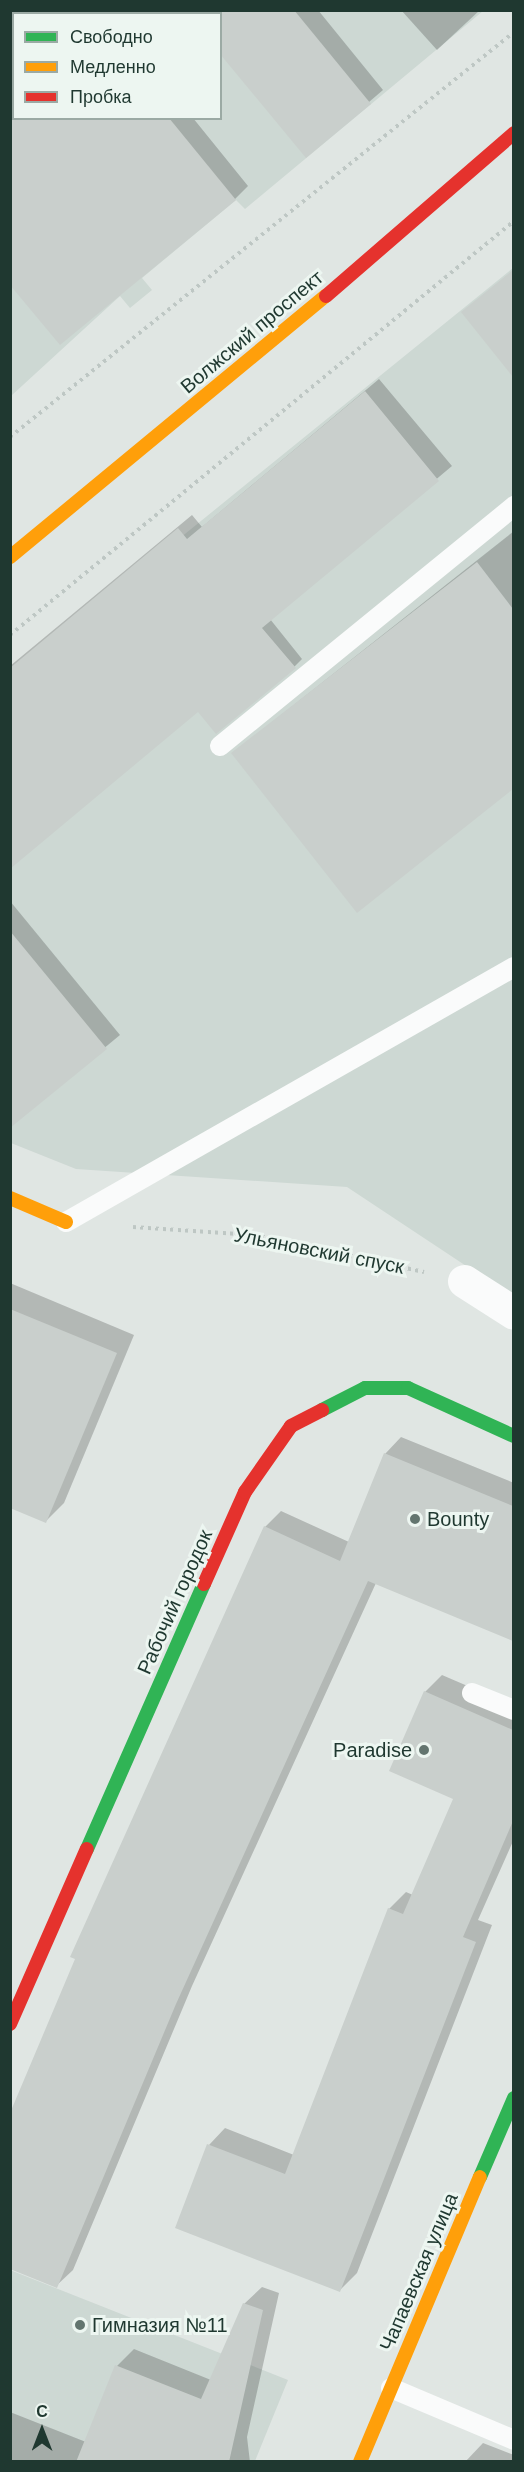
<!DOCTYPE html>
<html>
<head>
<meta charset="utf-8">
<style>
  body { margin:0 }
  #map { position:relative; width:524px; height:2472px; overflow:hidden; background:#e0e6e3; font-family:Arial,sans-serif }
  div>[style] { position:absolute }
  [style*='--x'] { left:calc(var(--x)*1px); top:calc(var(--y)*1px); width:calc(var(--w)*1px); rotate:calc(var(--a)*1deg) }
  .built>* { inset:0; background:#cdd8d3 }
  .shadow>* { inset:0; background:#0003 }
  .building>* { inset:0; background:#c9cfcc }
  .path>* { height:4px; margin-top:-2px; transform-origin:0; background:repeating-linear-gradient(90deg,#bec7c4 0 3px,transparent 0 7.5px) }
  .lane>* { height:20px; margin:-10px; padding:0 10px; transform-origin:10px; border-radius:10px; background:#fafbfb }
  .street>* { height:33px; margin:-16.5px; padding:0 16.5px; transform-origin:16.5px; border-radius:16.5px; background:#fafbfb }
  .fast>* { height:14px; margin:-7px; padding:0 7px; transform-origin:7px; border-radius:7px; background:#30b455 }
  .slow>* { height:14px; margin:-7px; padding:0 7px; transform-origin:7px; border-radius:7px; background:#ff9f0a }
  .jam>* { height:14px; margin:-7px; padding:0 7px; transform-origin:7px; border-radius:7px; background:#e5322d }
  .dots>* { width:16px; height:16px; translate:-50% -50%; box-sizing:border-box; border:3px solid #edf6f1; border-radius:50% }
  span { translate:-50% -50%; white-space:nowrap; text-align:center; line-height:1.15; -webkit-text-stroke:6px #edf6f1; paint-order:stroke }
  .street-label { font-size:20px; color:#1f3830 }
  .poi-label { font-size:20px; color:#1f3830 }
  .left { translate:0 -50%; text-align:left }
  .right { translate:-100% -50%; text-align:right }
  .frame { position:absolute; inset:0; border:12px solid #1f3830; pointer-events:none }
  .legend { position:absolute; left:12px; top:12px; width:210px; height:108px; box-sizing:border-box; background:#edf6f1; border:2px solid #9baaa4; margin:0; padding:8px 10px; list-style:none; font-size:18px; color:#1f3830 }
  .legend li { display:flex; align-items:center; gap:12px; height:30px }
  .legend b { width:30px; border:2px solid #9baaa4 }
  .north { position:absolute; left:12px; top:2400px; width:60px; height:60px; -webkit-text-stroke:4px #edf6f1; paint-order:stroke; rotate:0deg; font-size:16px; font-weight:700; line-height:24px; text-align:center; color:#1f3830 }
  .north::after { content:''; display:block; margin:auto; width:21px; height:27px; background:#1f3830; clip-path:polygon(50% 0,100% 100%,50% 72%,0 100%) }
</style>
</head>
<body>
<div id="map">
  <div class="built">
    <i style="clip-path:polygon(evenodd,11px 11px,483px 11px,245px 209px,236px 200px,142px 278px,152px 290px,130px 308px,120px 296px,11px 396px,11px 11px,14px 14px,220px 14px,220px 118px,14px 118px,14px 14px)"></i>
    <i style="clip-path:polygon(513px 268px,513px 1297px,347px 1187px,76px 1169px,11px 1143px,11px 675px)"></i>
    <i style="clip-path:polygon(10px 2270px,288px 2380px,255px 2461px,11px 2461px)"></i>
  </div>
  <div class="shadow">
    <i style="clip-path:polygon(10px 10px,318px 10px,383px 90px,306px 156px,220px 14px,14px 14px,14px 118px,193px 118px,248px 186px,235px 199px,10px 282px)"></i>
    <i style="clip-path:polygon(401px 10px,480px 10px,437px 50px)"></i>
    <i style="clip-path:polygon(514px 270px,514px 374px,463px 312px)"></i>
    <i style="clip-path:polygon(379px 379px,452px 466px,270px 619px,302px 659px,289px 672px,198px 710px,10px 867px,10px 666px,192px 515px,202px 527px)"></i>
    <i style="clip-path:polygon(514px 531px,514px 787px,357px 911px,233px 753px)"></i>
    <i style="clip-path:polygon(10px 901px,120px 1035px,10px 1126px)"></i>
    <i style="clip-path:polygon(10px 1283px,134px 1335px,64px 1503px,46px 1521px,10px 1507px)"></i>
    <i style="clip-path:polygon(401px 1437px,514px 1483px,514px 1639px,376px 1583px,192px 1986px,73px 2270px,56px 2286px,265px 1527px,281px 1511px,349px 1542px,385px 1454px)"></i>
    <i style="clip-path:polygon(442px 1675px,514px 1706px,514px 1839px,478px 1920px,492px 1925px,357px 2273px,340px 2290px,209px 2145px,225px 2128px,294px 2155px,389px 1909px,406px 1892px,413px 1895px,455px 1799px,425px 1692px)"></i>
    <i style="clip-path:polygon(262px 2287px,279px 2293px,247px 2437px,250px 2462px,10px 2462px,10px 2412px,86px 2442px,117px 2366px,134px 2349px,211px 2380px,244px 2304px)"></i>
    <i style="clip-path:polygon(483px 2443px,514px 2455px,514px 2462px,465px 2462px)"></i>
  </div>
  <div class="building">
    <i style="clip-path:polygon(220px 10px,294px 10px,371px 104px,306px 158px,220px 54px)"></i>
    <i style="clip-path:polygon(10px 118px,169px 118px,236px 200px,60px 345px,10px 285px)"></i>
    <i style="clip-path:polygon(513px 270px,513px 377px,461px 312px)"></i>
    <i style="clip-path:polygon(365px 391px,439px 481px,262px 628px,296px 668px,216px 734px,198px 712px,10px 869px,10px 668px,178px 528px,187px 539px)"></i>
    <i style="clip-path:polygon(477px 562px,513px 609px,513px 789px,357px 913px,231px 753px)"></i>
    <i style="clip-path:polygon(10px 931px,107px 1049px,10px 1128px)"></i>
    <i style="clip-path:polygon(10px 1309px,117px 1353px,46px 1523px,10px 1508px)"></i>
    <i style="clip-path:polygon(384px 1453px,513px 1506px,513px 1641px,368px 1581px,176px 2004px,57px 2288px,10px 2269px,10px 2113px,75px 1959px,70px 1957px,264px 1526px,340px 1561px)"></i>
    <i style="clip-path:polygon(424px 1691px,513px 1730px,513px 1821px,463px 1937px,476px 1942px,340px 2292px,175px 2228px,207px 2144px,285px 2174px,388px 1908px,403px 1914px,453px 1799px,389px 1771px)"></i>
    <i style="clip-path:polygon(243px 2303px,263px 2310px,229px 2462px,76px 2462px,115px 2365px,201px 2399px)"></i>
  </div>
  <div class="path">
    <i style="--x:10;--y:437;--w:647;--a:-38.78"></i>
    <i style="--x:10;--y:635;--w:652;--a:-39.4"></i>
    <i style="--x:133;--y:1227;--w:121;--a:3.8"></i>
    <i style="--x:254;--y:1235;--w:174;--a:12.3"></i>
  </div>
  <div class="lane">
    <i style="--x:220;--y:746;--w:380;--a:-39.2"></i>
    <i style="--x:66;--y:1222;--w:515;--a:-29.65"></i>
    <i style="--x:472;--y:1693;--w:45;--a:22"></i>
    <i style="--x:391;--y:2388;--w:134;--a:22.9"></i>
  </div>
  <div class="street">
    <i style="--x:464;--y:1281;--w:59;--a:32.6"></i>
  </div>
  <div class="fast">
    <i style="--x:322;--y:1410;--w:48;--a:-27.1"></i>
    <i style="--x:365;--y:1388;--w:43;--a:0"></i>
    <i style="--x:408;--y:1388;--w:116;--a:24.4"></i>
    <i style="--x:87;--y:1849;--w:290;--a:-66.2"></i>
    <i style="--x:480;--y:2177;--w:86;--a:-66.7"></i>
  </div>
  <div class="slow">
    <i style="--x:10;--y:557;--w:410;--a:-39.6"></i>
    <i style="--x:10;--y:1198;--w:61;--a:23.2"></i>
    <i style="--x:360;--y:2462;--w:309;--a:-67.2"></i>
  </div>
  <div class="jam">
    <i style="--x:326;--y:296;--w:249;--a:-40.9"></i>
    <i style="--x:204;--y:1584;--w:101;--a:-66"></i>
    <i style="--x:245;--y:1492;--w:80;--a:-55.1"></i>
    <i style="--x:291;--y:1426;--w:35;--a:-27"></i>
    <i style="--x:10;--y:2024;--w:191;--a:-66.3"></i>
  </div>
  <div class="dots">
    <i style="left:415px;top:1519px;background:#63756f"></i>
    <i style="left:424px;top:1750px;background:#63756f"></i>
    <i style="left:80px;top:2325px;background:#63756f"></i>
  </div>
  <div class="street-label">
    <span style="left:252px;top:332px;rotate:-40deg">Волжский проспект</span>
    <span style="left:319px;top:1251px;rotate:11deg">Ульяновский спуск</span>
    <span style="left:175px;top:1602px;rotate:-66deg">Рабочий городок</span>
    <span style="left:419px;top:2272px;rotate:-67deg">Чапаевская улица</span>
  </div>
  <div class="poi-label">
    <span class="left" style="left:427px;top:1519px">Bounty</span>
    <span class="right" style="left:412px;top:1750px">Paradise</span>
    <span class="left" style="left:92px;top:2325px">Гимназия №11</span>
  </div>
  <div class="frame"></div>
  <ul class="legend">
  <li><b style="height:8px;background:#30b455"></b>Свободно</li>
  <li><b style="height:8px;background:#ff9f0a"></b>Медленно</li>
  <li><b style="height:8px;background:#e5322d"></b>Пробка</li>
  </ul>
  <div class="north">С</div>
</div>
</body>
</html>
